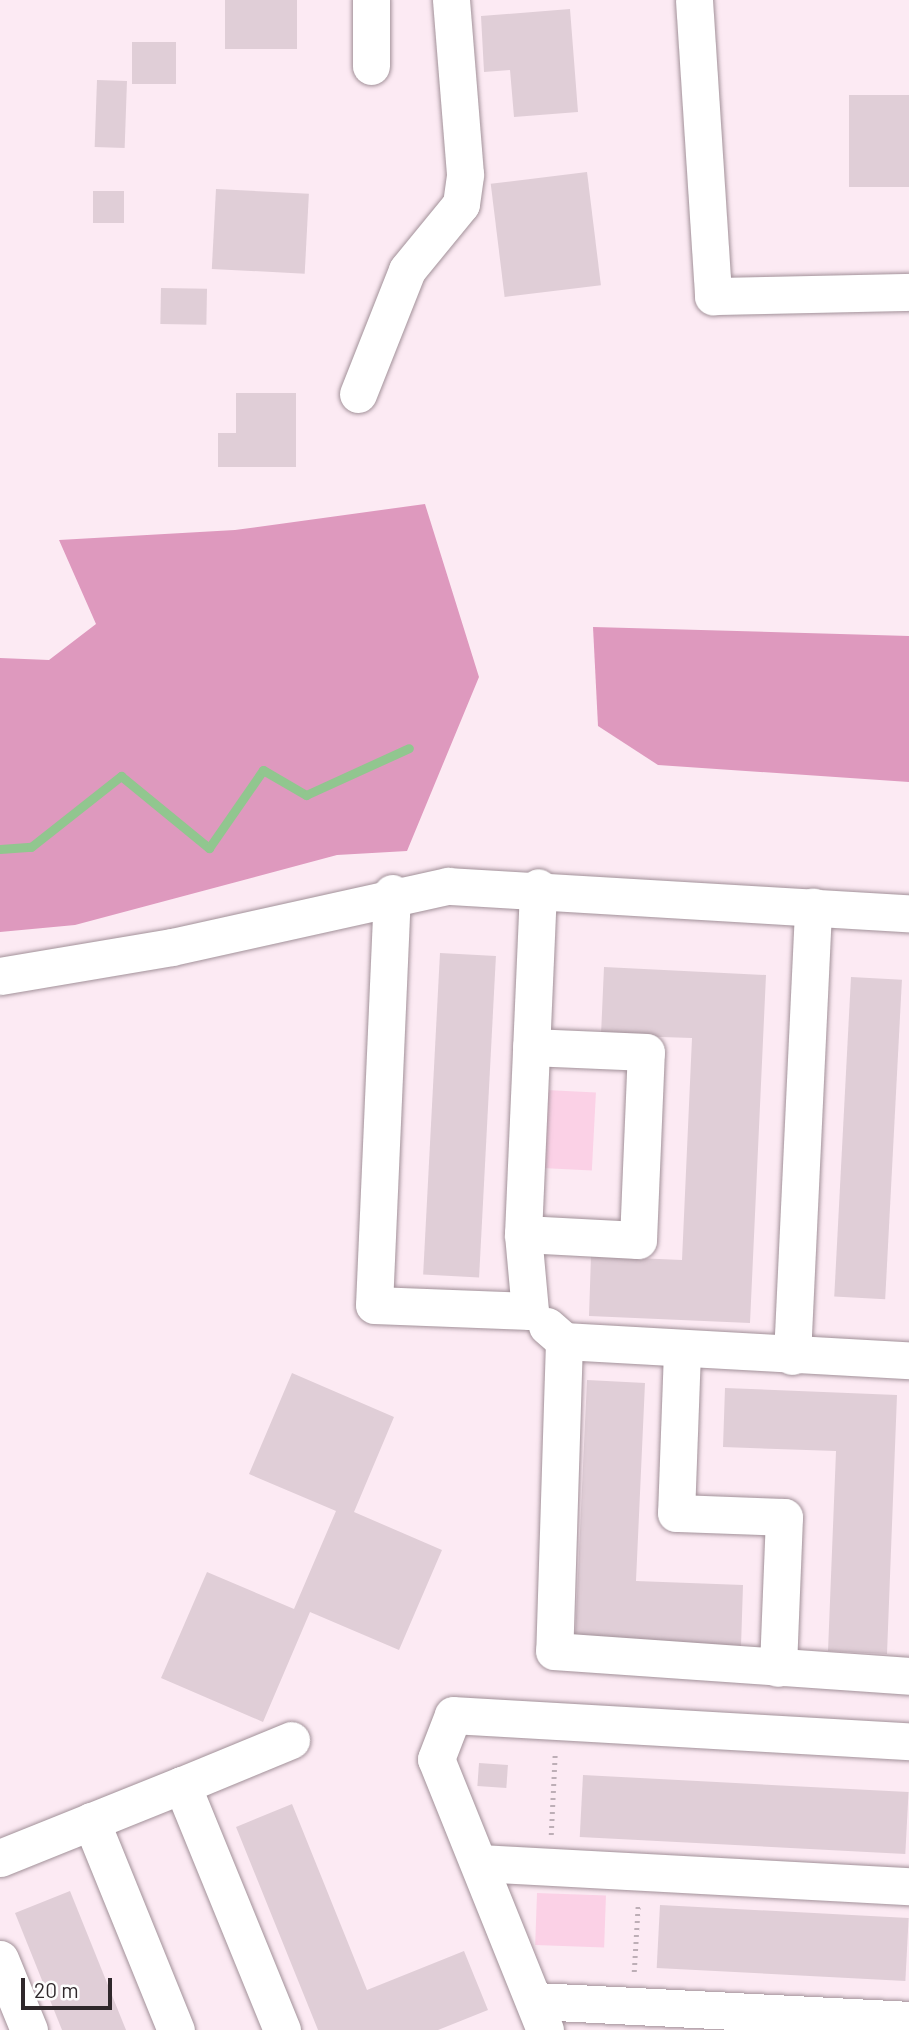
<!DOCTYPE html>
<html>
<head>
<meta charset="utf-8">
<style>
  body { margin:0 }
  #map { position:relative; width:909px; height:2030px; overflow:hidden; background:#fceaf3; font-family:Barlow,sans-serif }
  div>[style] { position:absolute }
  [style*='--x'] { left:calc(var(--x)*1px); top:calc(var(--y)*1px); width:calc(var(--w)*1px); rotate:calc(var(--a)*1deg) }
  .green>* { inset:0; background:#fbd1e6; transform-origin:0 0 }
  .forest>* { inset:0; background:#de99be }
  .stream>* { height:9px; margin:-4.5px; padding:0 4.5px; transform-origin:4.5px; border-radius:4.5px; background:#91c68f }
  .building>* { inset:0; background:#e0ced7; transform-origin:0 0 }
  .path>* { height:4.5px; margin-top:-2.25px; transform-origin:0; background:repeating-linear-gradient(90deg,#bdaeb6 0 2px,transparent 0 7px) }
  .roads { filter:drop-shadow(0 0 2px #a29199) drop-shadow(0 0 2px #a29199) }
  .minor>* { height:37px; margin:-18.5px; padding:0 18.5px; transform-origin:18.5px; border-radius:18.5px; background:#fff }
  span { translate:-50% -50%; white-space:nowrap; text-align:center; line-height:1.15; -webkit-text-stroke:7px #fdfdfd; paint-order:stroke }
  .scale { position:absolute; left:21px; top:1978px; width:91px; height:32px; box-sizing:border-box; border:4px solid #2f282b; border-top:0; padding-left:9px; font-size:21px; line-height:24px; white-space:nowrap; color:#2f282b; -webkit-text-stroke:5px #fdfdfd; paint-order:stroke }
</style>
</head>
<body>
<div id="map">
  <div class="green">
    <i style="left:546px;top:1090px;width:50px;height:78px;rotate:3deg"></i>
    <i style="left:537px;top:1893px;width:69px;height:52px;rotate:2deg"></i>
  </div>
  <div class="forest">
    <i style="clip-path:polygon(425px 504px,479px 677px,407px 851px,337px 855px,75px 925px,0 932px,0 658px,49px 660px,96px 624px,59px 540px,235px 530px)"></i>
    <i style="clip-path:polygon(593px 627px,909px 636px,909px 782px,658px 765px,598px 726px)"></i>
  </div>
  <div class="stream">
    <i style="--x:0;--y:849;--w:31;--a:-4"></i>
    <i style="--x:31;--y:847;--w:115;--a:-38.3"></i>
    <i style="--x:121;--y:776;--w:114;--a:39.3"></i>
    <i style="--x:209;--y:848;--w:95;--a:-55.3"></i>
    <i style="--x:263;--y:770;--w:50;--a:30.2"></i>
    <i style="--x:306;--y:795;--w:113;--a:-24.5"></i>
  </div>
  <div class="building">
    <i style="left:225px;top:0;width:72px;height:49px"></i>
    <i style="clip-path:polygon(570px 9px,578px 112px,514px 117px,510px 70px,484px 72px,481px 16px)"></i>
    <i style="left:132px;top:42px;width:44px;height:42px"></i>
    <i style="left:97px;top:80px;width:30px;height:67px;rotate:2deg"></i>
    <i style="left:909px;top:95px;width:92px;height:60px;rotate:90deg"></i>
    <i style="left:587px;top:172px;width:114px;height:97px;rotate:83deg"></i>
    <i style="left:216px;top:189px;width:93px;height:80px;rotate:3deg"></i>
    <i style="left:93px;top:191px;width:31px;height:32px"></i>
    <i style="left:161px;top:288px;width:46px;height:36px;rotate:1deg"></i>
    <i style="clip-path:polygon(236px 393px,296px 393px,296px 467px,218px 467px,218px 433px,236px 433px)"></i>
    <i style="left:440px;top:953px;width:56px;height:322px;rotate:3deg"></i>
    <i style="clip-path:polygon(604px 967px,766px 975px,750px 1323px,589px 1316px,591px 1256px,682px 1260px,692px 1038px,601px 1035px)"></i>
    <i style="left:851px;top:977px;width:51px;height:320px;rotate:3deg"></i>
    <i style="clip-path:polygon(292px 1373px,394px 1417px,354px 1512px,442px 1550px,399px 1650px,310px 1612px,263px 1722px,161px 1678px,207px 1572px,294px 1609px,336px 1511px,249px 1474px)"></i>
    <i style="clip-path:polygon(587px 1380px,645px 1383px,636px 1581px,743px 1585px,741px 1647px,575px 1639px)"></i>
    <i style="clip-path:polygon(725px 1388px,897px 1395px,887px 1654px,828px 1651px,836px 1451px,723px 1447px)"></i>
    <i style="left:479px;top:1763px;width:29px;height:23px;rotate:4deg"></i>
    <i style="left:583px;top:1775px;width:326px;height:62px;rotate:3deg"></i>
    <i style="clip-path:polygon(292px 1804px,367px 1990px,464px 1951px,488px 2010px,438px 2030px,318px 2030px,236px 1827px)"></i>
    <i style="clip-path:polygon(70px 1891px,126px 2030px,62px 2030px,15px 1913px)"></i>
    <i style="left:660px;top:1905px;width:249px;height:63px;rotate:3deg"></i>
  </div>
  <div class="path">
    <i style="--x:551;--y:1835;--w:82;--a:-87.2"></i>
    <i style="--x:634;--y:1972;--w:68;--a:-86.6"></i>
  </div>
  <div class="roads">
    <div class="minor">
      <i style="--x:694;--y:0;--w:297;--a:86.3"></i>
      <i style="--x:713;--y:296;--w:196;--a:-1.2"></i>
      <i style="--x:371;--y:66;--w:66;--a:-90"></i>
      <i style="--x:358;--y:394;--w:133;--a:-68.4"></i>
      <i style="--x:407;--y:270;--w:85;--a:-50.7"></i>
      <i style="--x:461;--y:204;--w:30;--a:-82"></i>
      <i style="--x:465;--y:174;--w:175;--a:-94.6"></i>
      <i style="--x:392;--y:893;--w:412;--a:92.5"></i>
      <i style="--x:374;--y:1305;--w:156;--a:2.2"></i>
      <i style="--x:530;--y:1311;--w:77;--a:-95.2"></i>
      <i style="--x:523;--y:1234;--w:347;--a:-87.5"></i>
      <i style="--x:0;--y:976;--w:174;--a:-9.6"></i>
      <i style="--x:172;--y:947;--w:283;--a:-12.5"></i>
      <i style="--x:448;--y:886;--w:462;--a:3.4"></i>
      <i style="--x:523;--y:1234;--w:115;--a:3"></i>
      <i style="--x:638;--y:1240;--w:188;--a:-87.6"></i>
      <i style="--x:646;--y:1052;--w:115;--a:-177.5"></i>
      <i style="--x:547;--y:1326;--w:23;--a:41"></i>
      <i style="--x:564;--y:1341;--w:346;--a:3.2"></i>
      <i style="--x:564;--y:1341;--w:310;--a:91.8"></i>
      <i style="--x:554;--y:1651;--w:356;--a:4"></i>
      <i style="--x:682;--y:1351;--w:162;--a:92.1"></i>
      <i style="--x:676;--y:1513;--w:108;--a:2.1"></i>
      <i style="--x:784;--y:1517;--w:151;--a:92.3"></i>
      <i style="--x:792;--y:1356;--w:450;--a:-87.3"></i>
      <i style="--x:182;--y:1785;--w:118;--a:-22.4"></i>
      <i style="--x:91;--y:1821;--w:226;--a:67.9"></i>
      <i style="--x:0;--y:1858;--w:196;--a:-21.9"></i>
      <i style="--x:182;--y:1785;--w:265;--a:67.8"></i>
      <i style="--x:479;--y:1863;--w:431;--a:3.1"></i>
      <i style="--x:0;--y:1959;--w:77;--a:67.8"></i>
      <i style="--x:536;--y:2001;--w:373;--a:2.9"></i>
      <i style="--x:545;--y:2030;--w:292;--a:-111.9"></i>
      <i style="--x:436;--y:1759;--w:47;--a:-68.9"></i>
      <i style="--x:453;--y:1715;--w:457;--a:3.3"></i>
    </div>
  </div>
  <div class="scale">20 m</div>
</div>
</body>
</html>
